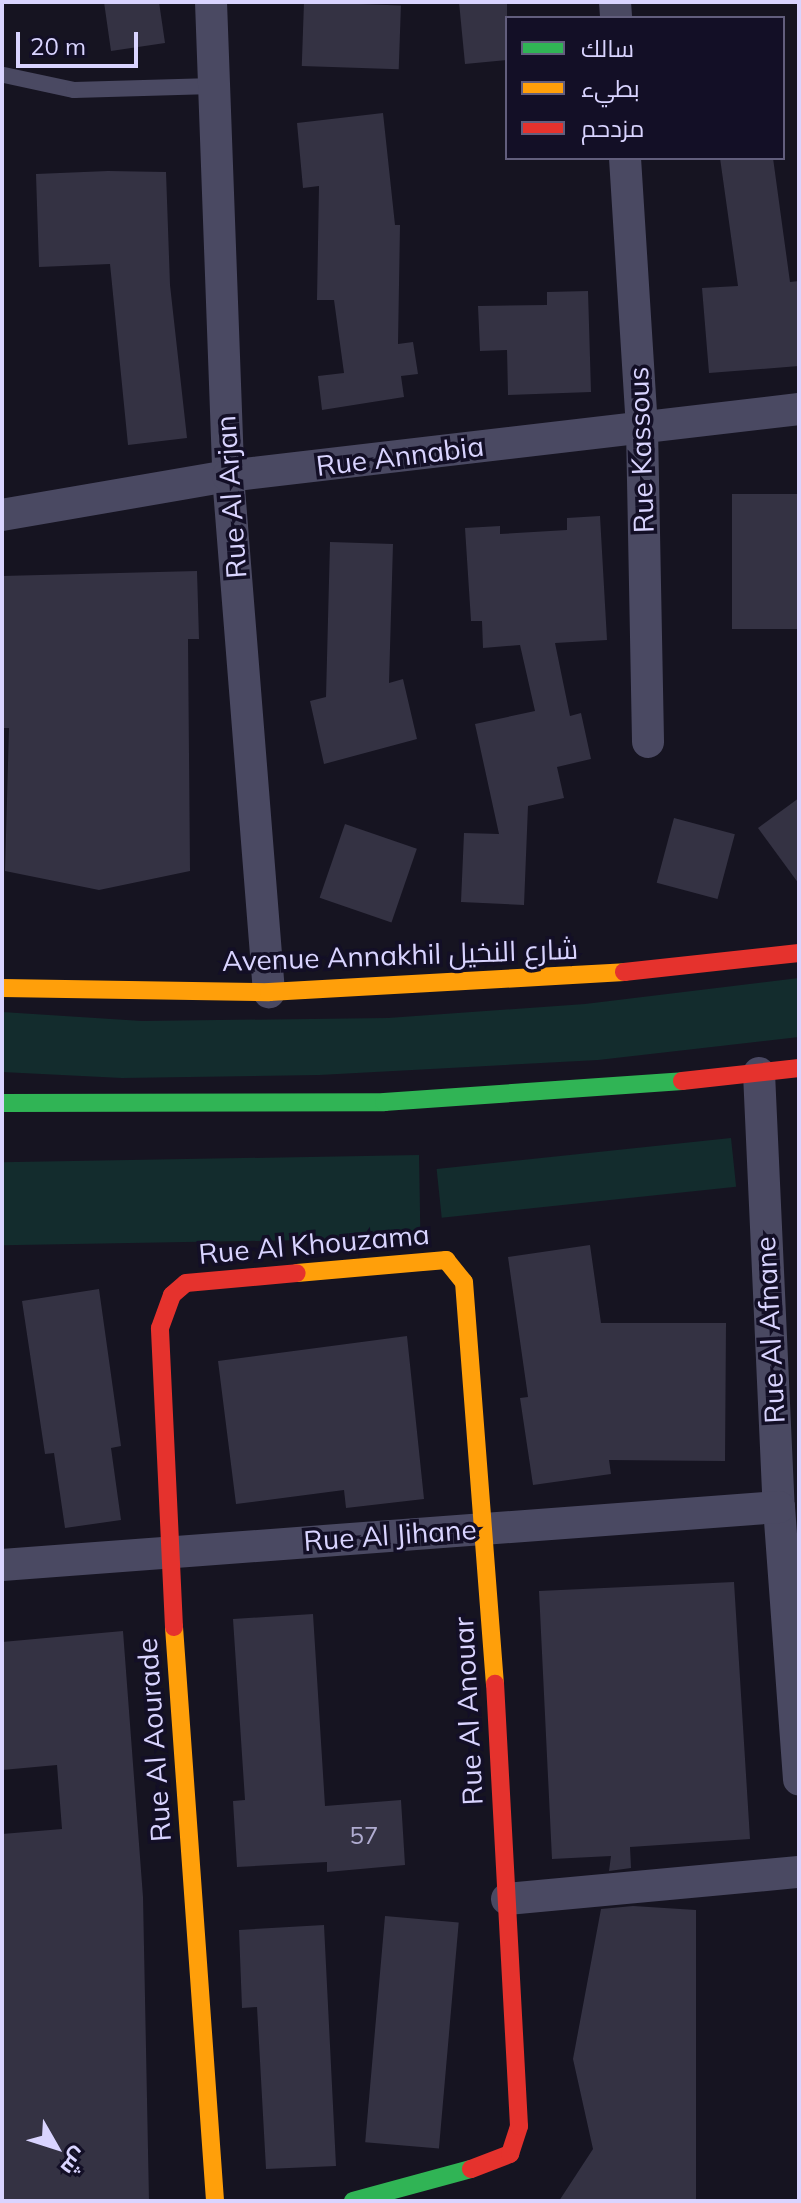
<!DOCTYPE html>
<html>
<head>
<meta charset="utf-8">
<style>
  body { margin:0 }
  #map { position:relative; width:801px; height:2203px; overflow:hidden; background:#161421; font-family:Mulish,Cairo,sans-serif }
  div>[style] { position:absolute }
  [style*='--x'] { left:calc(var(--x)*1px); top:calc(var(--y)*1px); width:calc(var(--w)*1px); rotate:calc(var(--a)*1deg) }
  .green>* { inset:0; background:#132c2d; transform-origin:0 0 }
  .building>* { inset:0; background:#343243; transform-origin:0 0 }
  .lane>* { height:16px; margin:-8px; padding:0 8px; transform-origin:8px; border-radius:8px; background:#4a4962 }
  .street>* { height:32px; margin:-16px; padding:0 16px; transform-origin:16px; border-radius:16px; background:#4a4962 }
  .fast>* { height:18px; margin:-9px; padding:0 9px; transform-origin:9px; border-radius:9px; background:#30b455 }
  .slow>* { height:18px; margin:-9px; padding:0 9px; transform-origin:9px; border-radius:9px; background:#ff9f0a }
  .jam>* { height:18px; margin:-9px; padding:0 9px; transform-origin:9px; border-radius:9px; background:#e5322d }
  span { translate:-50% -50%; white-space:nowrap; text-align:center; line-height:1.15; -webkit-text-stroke:7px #130f26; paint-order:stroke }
  .number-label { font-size:24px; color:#b0acd0 }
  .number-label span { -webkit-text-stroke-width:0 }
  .street-label { font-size:28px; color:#d9d4ff }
  .frame { position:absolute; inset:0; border:4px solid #d9d4ff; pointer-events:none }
  .legend { position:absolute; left:505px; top:16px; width:280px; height:144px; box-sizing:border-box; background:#130f26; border:2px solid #625e7d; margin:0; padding:10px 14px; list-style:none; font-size:24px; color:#d9d4ff }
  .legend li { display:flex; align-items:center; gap:16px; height:40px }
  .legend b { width:40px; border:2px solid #625e7d }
  .north { position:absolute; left:16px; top:2107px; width:80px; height:80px; -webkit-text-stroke:6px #130f26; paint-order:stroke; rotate:129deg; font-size:22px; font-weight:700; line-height:32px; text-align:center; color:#d9d4ff }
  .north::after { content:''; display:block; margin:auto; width:28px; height:36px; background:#d9d4ff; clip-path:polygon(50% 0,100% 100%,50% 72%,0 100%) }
  .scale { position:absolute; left:16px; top:32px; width:122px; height:36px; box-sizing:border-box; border:4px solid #d9d4ff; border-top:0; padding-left:10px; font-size:24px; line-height:28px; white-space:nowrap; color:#d9d4ff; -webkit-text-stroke:6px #130f26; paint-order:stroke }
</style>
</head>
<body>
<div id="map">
  <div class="green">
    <i style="clip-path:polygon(799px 978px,799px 1037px,598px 1060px,319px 1075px,122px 1078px,2px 1072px,2px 1012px,142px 1021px,388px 1018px,585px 1004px)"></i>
    <i style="left:731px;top:1138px;width:49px;height:296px;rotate:84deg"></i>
    <i style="left:419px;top:1155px;width:83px;height:417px;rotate:89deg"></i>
  </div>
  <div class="building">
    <i style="clip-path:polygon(104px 2px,159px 2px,165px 43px,111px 51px)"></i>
    <i style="left:304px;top:2px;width:97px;height:64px;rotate:2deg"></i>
    <i style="clip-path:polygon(459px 2px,507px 2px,507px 60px,465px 64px)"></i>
    <i style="clip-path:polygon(383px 113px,395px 225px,400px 225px,398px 344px,413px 342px,418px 374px,401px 376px,404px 397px,322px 410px,318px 376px,344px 373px,334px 300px,317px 300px,319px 186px,303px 188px,297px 123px)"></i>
    <i style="clip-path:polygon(720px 158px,773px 158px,790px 282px,799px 281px,799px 366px,709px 373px,702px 288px,738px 286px)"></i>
    <i style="clip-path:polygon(108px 171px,166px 172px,170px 285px,187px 438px,128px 445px,110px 264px,39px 267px,36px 174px)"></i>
    <i style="clip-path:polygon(588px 291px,591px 392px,508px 395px,507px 350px,480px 351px,478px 306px,547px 305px,547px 292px)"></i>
    <i style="left:799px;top:494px;width:135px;height:67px;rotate:90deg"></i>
    <i style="clip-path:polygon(600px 516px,607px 640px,555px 643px,570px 716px,581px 713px,591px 759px,557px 767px,564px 798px,528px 806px,524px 905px,461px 902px,464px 833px,499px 834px,475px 724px,535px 711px,520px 645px,483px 648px,482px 621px,471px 621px,465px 528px,500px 526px,500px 534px,567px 530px,567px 518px)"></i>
    <i style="clip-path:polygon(330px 542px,393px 544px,389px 683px,403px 679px,417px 739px,324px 764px,310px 701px,326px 697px)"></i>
    <i style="clip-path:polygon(197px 571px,199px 639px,188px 639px,190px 871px,99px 890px,5px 871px,9px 728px,3px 728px,2px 576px)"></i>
    <i style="clip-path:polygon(799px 798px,799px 884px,758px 828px)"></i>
    <i style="left:674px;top:818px;width:63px;height:67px;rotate:15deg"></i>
    <i style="left:345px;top:824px;width:76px;height:78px;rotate:19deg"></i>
    <i style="clip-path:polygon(590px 1245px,601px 1323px,726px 1323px,725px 1461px,609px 1460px,611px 1474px,533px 1485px,520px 1398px,528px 1397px,508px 1257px)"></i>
    <i style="clip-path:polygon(99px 1289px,121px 1446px,111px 1448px,121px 1520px,65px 1528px,54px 1453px,45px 1454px,22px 1301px)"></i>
    <i style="clip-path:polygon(407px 1336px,424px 1499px,346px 1508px,344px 1490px,236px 1504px,218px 1361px)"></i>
    <i style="clip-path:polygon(734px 1582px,750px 1839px,630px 1847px,631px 1868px,609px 1871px,611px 1856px,552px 1859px,539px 1591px)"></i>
    <i style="clip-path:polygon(313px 1614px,325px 1806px,401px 1800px,405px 1865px,327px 1872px,327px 1862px,237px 1867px,233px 1801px,245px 1800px,233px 1619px)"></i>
    <i style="clip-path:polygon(123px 1631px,143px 1897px,149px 2201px,2px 2201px,2px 1834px,62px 1829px,57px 1765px,2px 1770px,2px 1642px)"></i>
    <i style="clip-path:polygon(633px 1906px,696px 1910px,696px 2201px,559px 2201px,593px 2149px,573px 2059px,601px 1909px)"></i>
    <i style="left:385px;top:1916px;width:74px;height:227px;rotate:5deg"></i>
    <i style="clip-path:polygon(324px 1925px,336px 2166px,266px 2169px,257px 2007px,242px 2008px,239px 1930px)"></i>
  </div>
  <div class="lane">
    <i style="--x:4;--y:75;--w:72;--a:12.1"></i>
    <i style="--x:74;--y:90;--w:139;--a:-1.6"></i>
  </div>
  <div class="street">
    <i style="--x:211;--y:2;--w:474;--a:87.9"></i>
    <i style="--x:228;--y:476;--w:518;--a:85.46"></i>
    <i style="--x:615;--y:2;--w:16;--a:86"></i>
    <i style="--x:625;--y:158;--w:271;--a:86.4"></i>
    <i style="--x:642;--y:428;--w:314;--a:88.9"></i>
    <i style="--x:2;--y:515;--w:229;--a:-9.8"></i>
    <i style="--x:228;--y:476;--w:575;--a:-6.69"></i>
    <i style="--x:759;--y:1073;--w:434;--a:87.4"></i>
    <i style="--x:779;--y:1507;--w:273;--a:85.8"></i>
    <i style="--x:2;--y:1565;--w:779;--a:-4.27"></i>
    <i style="--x:507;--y:1899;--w:293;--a:-5.3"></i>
  </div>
  <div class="fast">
    <i style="--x:2;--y:1103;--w:382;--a:-0.1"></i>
    <i style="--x:384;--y:1102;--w:299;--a:-4"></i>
    <i style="--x:353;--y:2201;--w:122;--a:-15.2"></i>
  </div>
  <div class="slow">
    <i style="--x:2;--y:988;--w:267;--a:0.9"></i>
    <i style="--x:269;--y:992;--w:356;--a:-3.2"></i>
    <i style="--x:297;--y:1273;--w:150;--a:-5"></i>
    <i style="--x:446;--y:1260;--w:28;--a:51"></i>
    <i style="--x:464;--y:1282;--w:403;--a:85.6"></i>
    <i style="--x:174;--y:1627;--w:575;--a:85.91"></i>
  </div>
  <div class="jam">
    <i style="--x:624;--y:972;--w:176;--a:-6.2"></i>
    <i style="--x:682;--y:1081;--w:118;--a:-6.3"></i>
    <i style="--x:174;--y:1627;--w:299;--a:-92.7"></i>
    <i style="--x:160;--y:1328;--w:35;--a:-70"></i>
    <i style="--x:172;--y:1295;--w:18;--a:-41"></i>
    <i style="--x:186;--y:1283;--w:111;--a:-5.1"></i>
    <i style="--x:471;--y:2169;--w:42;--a:-21"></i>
    <i style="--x:510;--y:2154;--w:29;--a:-72"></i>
    <i style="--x:519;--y:2126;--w:443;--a:-93.1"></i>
  </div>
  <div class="number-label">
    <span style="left:364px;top:1836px">57</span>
  </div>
  <div class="street-label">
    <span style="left:641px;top:450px;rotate:-92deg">Rue Kassous</span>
    <span style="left:400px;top:456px;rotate:-7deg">Rue Annabia</span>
    <span style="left:231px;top:497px;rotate:-94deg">Rue Al Arjan</span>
    <span style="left:400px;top:955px;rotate:-2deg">Avenue Annakhil شارع النخيل</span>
    <span style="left:314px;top:1244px;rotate:-5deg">Rue Al Khouzama</span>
    <span style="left:770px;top:1330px;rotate:-93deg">Rue Al Afnane</span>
    <span style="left:390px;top:1535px;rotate:-4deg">Rue Al Jihane</span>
    <span style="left:468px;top:1711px;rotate:-93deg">Rue Al Anouar</span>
    <span style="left:154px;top:1740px;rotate:-94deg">Rue Al Aourade</span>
  </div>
  <div class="frame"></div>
  <ul class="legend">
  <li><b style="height:10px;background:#30b455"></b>سالك</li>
  <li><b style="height:10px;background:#ff9f0a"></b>بطيء</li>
  <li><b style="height:10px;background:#e5322d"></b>مزدحم</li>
  </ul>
  <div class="north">ش</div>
  <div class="scale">20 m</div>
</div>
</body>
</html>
